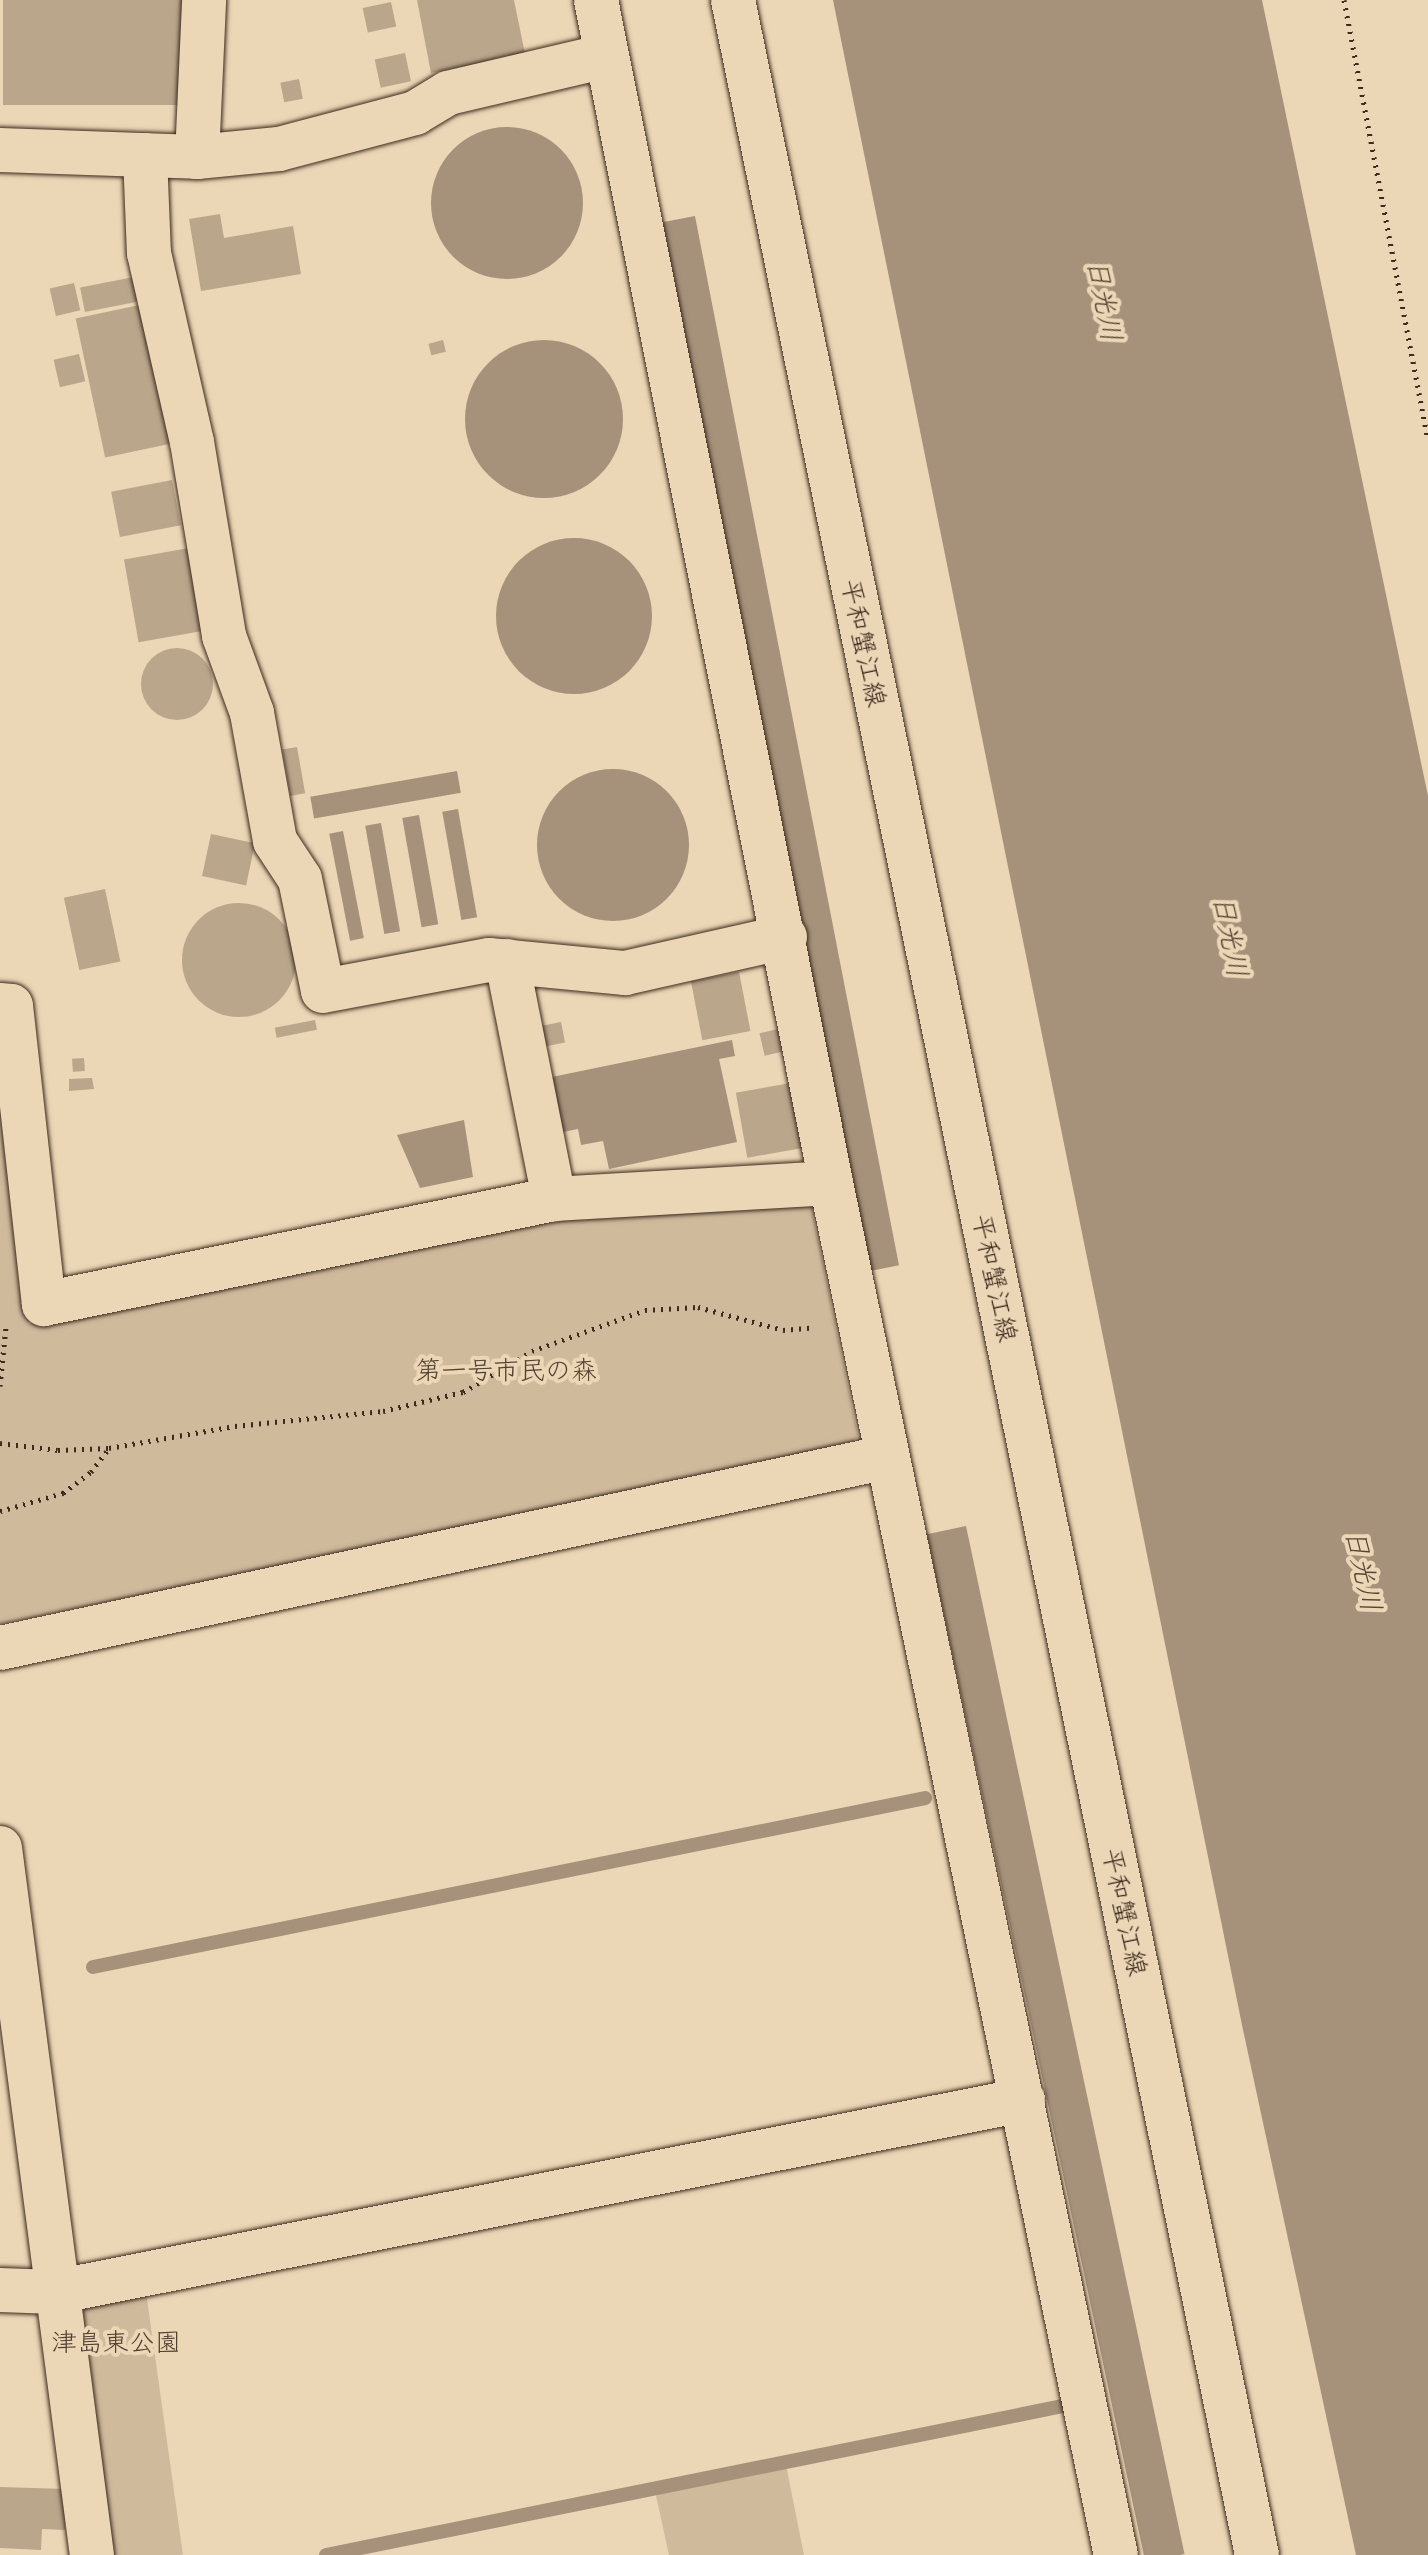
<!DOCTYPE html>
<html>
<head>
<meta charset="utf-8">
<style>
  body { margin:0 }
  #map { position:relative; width:1428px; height:2555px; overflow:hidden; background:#ebd6b5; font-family:"Patrick Hand","Klee One",sans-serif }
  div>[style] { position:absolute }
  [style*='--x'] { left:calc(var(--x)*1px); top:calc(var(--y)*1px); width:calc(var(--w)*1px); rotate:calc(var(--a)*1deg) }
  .green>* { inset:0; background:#cfba9c; transform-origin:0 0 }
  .water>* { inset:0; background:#a6927a; transform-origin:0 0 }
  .round { border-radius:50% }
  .stream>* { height:14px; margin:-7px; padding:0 7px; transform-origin:7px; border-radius:7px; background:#a6927a }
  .building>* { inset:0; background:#baa68b; transform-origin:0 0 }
  .path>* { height:5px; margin-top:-2.5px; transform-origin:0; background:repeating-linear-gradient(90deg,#3b2a1e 0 2px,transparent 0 8px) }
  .roads { filter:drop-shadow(0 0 2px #3b2a1e) drop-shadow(0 0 2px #3b2a1e) }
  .minor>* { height:44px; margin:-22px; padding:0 22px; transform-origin:22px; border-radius:22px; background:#ebd6b5 }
  .major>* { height:44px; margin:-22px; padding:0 22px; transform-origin:22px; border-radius:22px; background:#ebd6b5 }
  span { translate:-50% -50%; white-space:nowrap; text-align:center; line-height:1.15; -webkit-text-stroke:8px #ebd6b5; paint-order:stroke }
  .street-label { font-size:26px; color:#3b2a1e }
  .park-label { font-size:26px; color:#514031 }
  .water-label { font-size:28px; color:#564435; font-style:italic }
</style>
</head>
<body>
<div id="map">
  <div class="green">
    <i style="clip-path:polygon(0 1029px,5px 1036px,29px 1324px,505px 1221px,810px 1200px,858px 1436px,845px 1449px,0 1624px)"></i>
    <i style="left:146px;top:2292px;width:265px;height:74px;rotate:82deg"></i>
    <i style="clip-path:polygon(786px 2465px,804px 2555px,669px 2555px,655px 2491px)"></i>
  </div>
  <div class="water">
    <i style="clip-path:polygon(833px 0,1262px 0,1428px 796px,1428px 2555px,1356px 2555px,1242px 2025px)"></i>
    <i class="round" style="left:431px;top:127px;width:152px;height:152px"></i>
    <i style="left:695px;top:216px;width:1069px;height:33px;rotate:79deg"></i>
    <i class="round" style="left:465px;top:340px;width:158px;height:158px"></i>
    <i class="round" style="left:496px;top:538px;width:156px;height:156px"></i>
    <i class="round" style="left:537px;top:769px;width:152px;height:152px"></i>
    <i style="left:457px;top:771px;width:22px;height:149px;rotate:80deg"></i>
    <i style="left:458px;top:809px;width:110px;height:16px;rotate:80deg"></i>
    <i style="left:419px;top:815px;width:111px;height:17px;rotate:80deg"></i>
    <i style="left:381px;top:823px;width:110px;height:16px;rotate:80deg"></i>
    <i style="left:343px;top:831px;width:109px;height:14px;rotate:79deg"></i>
    <i style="clip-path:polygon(732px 1040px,735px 1056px,719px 1059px,737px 1142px,609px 1169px,603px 1141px,581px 1145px,578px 1129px,558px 1133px,547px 1078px)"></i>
    <i style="clip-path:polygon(464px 1120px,473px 1177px,420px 1188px,397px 1135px)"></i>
    <i style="left:966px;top:1526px;width:1051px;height:40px;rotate:78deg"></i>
  </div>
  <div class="stream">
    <i style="--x:93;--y:1967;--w:849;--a:-11.48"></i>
    <i style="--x:326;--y:2555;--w:757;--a:-11.43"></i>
  </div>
  <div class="building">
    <i style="left:3px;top:0;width:179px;height:105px"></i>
    <i style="clip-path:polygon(417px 0,514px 0,525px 54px,431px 73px)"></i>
    <i style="left:391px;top:2px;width:25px;height:29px;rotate:78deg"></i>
    <i style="left:405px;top:53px;width:29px;height:31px;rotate:78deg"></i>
    <i style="left:299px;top:79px;width:20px;height:19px;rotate:79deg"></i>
    <i style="clip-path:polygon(220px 214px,224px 238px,293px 226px,301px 274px,201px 291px,189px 219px)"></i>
    <i style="left:139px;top:276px;width:25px;height:60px;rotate:79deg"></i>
    <i style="left:74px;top:283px;width:28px;height:25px;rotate:77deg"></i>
    <i style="left:149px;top:303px;width:142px;height:75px;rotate:78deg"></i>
    <i style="left:443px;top:340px;width:12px;height:15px;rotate:76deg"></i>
    <i style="left:79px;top:354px;width:28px;height:26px;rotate:77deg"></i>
    <i style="left:172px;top:480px;width:46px;height:62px;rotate:79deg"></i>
    <i style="left:189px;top:548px;width:84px;height:66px;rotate:80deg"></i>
    <i class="round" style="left:141px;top:648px;width:72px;height:72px"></i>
    <i style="left:297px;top:747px;width:47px;height:15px;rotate:80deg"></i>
    <i style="left:211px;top:834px;width:45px;height:43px;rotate:12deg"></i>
    <i style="left:105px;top:889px;width:74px;height:42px;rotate:78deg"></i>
    <i class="round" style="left:182px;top:903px;width:114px;height:114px"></i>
    <i style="left:739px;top:972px;width:60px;height:49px;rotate:79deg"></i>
    <i style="left:315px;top:1020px;width:10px;height:41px;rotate:79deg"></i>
    <i style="left:561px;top:1022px;width:21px;height:22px;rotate:79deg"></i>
    <i style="left:778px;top:1029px;width:23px;height:19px;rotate:77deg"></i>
    <i style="left:84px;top:1058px;width:13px;height:12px;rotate:86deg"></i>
    <i style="clip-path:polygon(92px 1078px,94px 1089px,69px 1091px,69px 1079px)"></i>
    <i style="left:791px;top:1083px;width:66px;height:56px;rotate:80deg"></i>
    <i style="clip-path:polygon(0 2487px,66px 2489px,65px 2530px,42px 2529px,41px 2550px,0 2548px)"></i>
  </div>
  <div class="path">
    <i style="--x:1344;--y:0;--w:447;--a:79.2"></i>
    <i style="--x:0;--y:1386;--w:59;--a:-84.2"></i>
    <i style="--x:0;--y:1443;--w:58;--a:6.9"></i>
    <i style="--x:58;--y:1450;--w:51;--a:-2.2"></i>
    <i style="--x:109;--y:1448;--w:128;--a:-9.9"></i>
    <i style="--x:235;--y:1426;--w:149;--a:-5.8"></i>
    <i style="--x:383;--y:1411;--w:82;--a:-13.4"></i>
    <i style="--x:463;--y:1392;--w:80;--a:-30.7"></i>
    <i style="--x:532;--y:1351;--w:120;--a:-19.9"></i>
    <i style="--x:645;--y:1310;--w:53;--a:-3.2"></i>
    <i style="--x:698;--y:1307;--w:88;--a:15.1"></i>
    <i style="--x:783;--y:1330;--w:32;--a:-5"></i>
    <i style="--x:0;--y:1511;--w:66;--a:-15.9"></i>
    <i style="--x:63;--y:1493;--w:35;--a:-37"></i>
    <i style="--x:91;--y:1472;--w:30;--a:-53"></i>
  </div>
  <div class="roads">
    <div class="minor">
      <i style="--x:596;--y:0;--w:1206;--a:78.76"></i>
      <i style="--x:831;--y:1183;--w:1401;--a:78.27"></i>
      <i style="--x:0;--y:150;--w:197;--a:2"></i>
      <i style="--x:197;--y:157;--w:82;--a:-5.6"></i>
      <i style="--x:279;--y:149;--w:141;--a:-14.8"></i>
      <i style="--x:415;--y:113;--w:39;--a:-31"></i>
      <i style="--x:448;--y:93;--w:162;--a:-13.2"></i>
      <i style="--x:145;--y:155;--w:98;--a:87.7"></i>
      <i style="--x:149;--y:253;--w:194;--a:77.2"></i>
      <i style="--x:192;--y:442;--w:197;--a:80.6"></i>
      <i style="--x:224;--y:636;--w:82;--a:70"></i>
      <i style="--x:252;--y:713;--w:130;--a:79.8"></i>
      <i style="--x:275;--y:841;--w:45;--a:56.7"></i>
      <i style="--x:300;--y:879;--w:114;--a:78.4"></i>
      <i style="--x:323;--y:991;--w:169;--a:-10.6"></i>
      <i style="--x:489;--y:960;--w:137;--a:5.5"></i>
      <i style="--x:625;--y:973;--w:164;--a:-12.7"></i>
      <i style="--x:197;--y:157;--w:157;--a:-87.4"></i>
      <i style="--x:507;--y:961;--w:243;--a:78.8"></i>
      <i style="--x:0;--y:1005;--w:11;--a:5"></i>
      <i style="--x:11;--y:1006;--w:300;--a:83.7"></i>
      <i style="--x:44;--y:1304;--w:521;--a:-11.63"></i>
      <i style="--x:554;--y:1199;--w:277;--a:-3.3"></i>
      <i style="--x:0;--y:1648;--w:907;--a:-12.15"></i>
      <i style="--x:0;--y:1848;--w:713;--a:82.59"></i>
      <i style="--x:0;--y:2290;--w:55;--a:2.1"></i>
      <i style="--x:55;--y:2292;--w:987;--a:-11.22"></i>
    </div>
    <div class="major">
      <i style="--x:733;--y:0;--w:2608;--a:78.41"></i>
    </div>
  </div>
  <div class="street-label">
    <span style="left:864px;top:643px;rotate:78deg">平和蟹江線</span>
    <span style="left:995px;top:1278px;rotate:78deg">平和蟹江線</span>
    <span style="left:1125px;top:1912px;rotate:78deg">平和蟹江線</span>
  </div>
  <div class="park-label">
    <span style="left:506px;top:1370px">第一号市民の森</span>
    <span style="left:116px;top:2342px">津島東公園</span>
  </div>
  <div class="water-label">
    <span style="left:1105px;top:300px;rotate:79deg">日光川</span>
    <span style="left:1231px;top:936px;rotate:79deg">日光川</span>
    <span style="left:1364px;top:1570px;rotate:78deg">日光川</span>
  </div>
</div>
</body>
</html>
